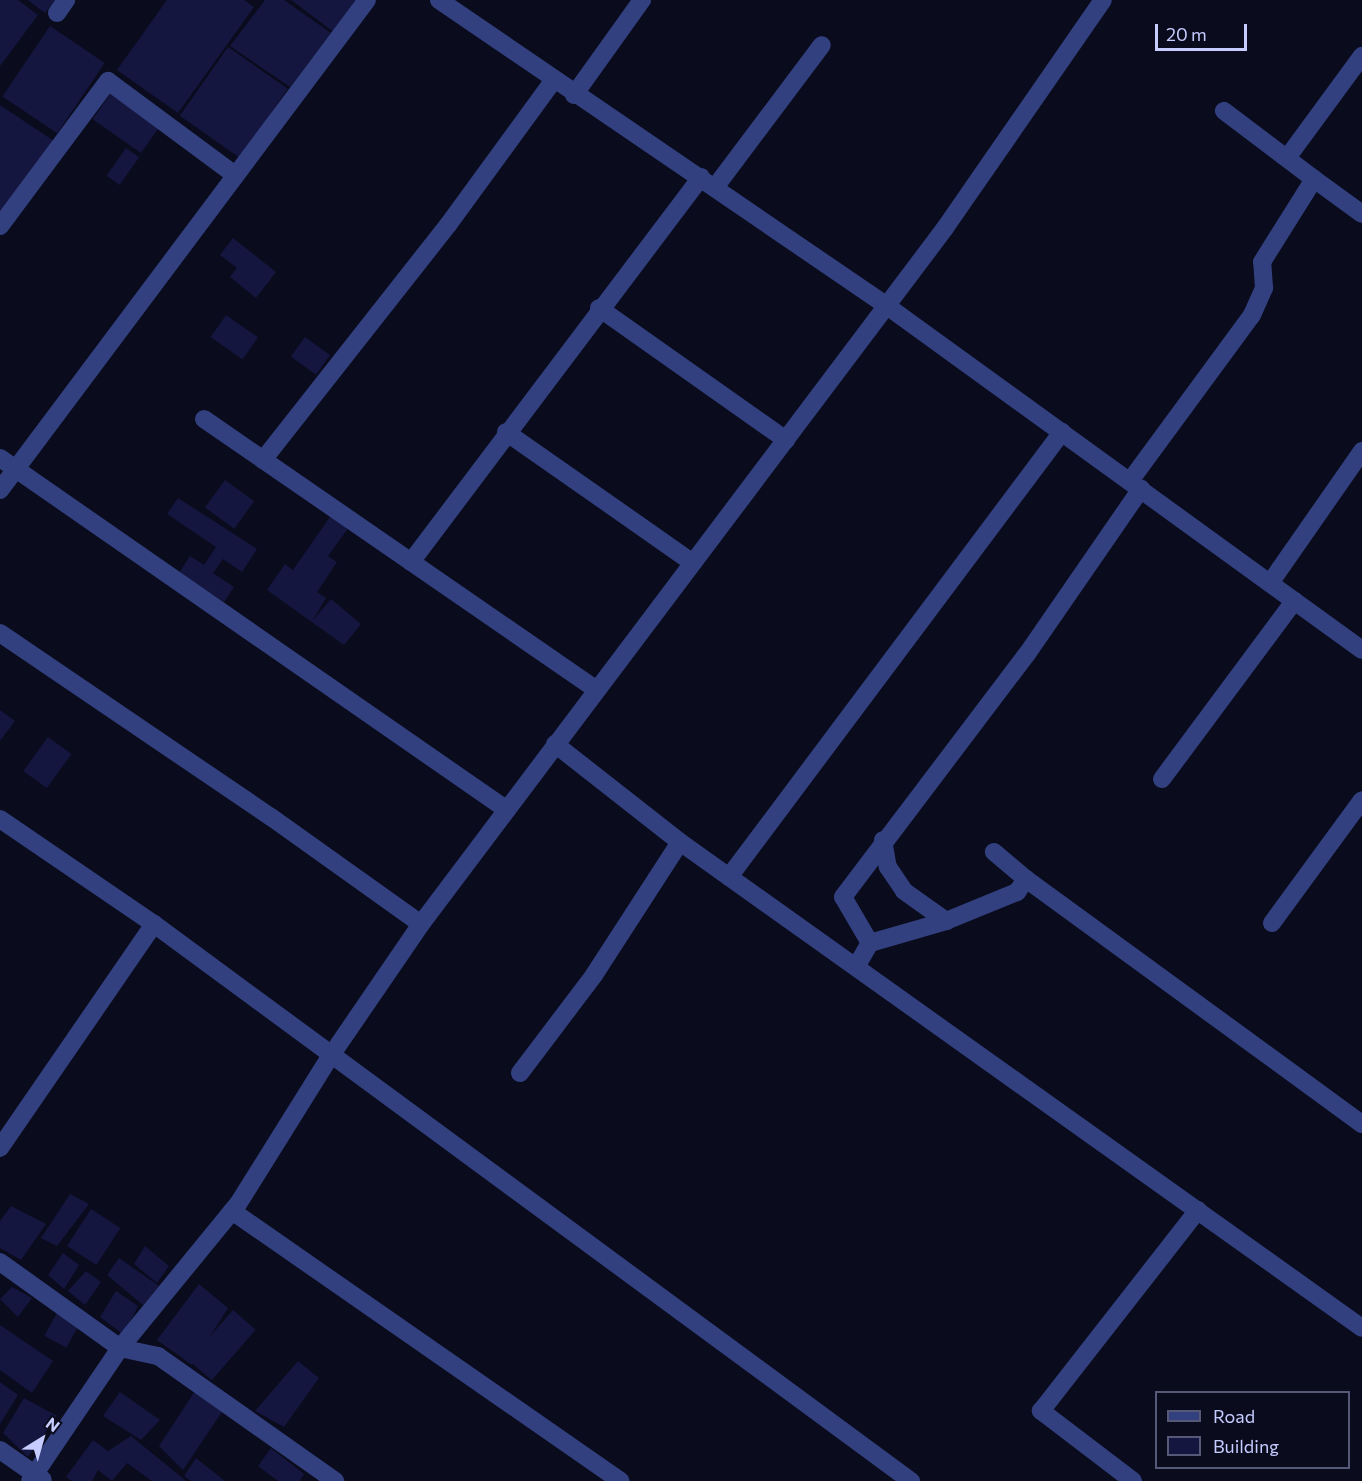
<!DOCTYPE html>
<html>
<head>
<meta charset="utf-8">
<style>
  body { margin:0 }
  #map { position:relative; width:1362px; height:1481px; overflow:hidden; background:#0a0b1d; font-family:Commissioner,sans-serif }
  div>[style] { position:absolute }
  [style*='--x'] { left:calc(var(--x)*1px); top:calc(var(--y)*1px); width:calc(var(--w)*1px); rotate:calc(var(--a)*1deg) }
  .building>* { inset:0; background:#15163f; transform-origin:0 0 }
  .minor>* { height:18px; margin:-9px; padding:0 9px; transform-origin:9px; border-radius:9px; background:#32407f }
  span { translate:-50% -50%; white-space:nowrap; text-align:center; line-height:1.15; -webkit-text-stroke:4.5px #0a0b1d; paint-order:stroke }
  .legend { position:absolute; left:1155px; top:1391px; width:195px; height:78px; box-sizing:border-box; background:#0a0b1d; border:2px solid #555877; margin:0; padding:8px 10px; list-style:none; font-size:18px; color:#c6ccff }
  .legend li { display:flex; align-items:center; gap:12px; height:30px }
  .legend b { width:30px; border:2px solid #555877 }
  .north { position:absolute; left:12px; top:1409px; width:60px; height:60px; -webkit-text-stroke:4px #0a0b1d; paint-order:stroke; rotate:37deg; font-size:16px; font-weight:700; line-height:24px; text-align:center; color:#c6ccff }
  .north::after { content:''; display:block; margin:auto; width:21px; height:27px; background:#c6ccff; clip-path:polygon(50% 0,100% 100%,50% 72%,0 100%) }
  .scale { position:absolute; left:1155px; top:24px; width:92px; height:27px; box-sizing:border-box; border:3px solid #c6ccff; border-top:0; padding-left:8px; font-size:18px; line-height:21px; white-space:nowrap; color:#c6ccff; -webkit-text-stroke:4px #0a0b1d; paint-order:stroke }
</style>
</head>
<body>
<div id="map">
  <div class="building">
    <i style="clip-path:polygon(0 0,18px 0,38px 15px,0 66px)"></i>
    <i style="clip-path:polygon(28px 0,55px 0,45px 13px)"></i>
    <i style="clip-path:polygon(167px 0,244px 0,254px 7px,178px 113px,117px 70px)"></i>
    <i style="clip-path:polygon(265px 0,284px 0,331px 33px,290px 87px,230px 46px)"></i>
    <i style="clip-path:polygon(291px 0,359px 0,335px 33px)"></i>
    <i style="left:50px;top:26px;width:66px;height:85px;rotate:34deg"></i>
    <i style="left:228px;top:47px;width:73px;height:84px;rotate:35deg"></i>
    <i style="left:111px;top:93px;width:59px;height:32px;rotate:35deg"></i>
    <i style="clip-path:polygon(0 105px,54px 141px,0 212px)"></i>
    <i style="left:126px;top:148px;width:16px;height:34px;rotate:35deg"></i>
    <i style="clip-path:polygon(233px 238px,276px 272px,256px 298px,230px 277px,237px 268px,220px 255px)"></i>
    <i style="left:226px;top:315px;width:39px;height:27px;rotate:35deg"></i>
    <i style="left:305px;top:337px;width:31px;height:24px;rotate:36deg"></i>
    <i style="left:225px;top:480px;width:36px;height:34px;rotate:36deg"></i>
    <i style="clip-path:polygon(178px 498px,257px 549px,242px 572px,223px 559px,213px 573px,234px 587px,224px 602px,179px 573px,190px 556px,204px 565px,216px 547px,167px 514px)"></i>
    <i style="clip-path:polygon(332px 514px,349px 527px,328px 556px,337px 562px,317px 592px,326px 598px,313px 620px,331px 599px,361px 624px,344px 645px,267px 590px,285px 564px,293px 570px)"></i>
    <i style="clip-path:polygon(0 710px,15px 721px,0 741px)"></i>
    <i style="left:48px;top:737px;width:29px;height:42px;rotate:36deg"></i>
    <i style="clip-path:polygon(70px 1194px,89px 1204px,57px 1246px,41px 1238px)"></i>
    <i style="clip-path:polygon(11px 1206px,46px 1224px,21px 1260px,0 1248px,0 1221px)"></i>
    <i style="left:91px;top:1209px;width:35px;height:44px;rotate:33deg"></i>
    <i style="clip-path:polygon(145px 1246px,169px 1266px,157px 1283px,134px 1264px)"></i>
    <i style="clip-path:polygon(63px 1253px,79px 1265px,64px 1289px,48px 1275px)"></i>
    <i style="clip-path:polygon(119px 1258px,159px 1286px,143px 1305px,107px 1275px)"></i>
    <i style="clip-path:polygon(86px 1271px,101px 1282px,85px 1305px,68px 1291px)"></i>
    <i style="clip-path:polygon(199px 1284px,228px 1308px,192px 1365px,157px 1340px)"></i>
    <i style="clip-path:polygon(12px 1287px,32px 1298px,18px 1317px,0 1299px)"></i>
    <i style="clip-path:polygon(116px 1291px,138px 1306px,124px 1335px,100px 1317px)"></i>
    <i style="left:233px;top:1310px;width:30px;height:67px;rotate:41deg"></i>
    <i style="left:57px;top:1313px;width:25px;height:26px;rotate:29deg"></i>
    <i style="clip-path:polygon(0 1325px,53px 1361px,32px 1393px,0 1370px)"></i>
    <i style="clip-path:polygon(298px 1361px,319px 1378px,284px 1427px,255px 1411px)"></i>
    <i style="clip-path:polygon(0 1382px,18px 1395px,0 1424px)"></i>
    <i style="clip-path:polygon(195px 1391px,222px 1412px,183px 1470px,159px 1446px)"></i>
    <i style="clip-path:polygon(120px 1392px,160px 1420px,141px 1440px,103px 1416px)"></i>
    <i style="clip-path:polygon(24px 1398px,57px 1416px,28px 1457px,3px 1433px)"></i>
    <i style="clip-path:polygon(131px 1436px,186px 1481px,152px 1481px,127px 1463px,112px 1481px,98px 1470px,92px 1481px,72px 1481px,66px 1477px,93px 1440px,108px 1451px)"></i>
    <i style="clip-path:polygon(271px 1448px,304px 1474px,300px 1481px,278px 1481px,258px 1466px)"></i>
    <i style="clip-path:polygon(196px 1458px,225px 1481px,191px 1481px,184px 1476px)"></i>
  </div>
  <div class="minor">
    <i style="--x:439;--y:0;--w:543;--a:34.33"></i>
    <i style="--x:887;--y:306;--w:586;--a:35.91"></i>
    <i style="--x:57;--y:13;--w:16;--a:-55"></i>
    <i style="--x:574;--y:95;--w:117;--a:-54.4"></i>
    <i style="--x:1287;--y:158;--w:127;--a:-53.7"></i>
    <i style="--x:1314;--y:179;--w:59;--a:36.1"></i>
    <i style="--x:716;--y:186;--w:176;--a:-53.1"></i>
    <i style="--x:0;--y:226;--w:181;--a:-53.3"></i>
    <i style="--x:108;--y:81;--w:158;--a:36.5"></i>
    <i style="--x:599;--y:308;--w:229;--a:35.2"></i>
    <i style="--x:204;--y:419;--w:477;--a:34.6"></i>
    <i style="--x:506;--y:432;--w:228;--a:35"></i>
    <i style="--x:0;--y:458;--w:617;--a:34.77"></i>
    <i style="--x:263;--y:460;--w:299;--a:-51.8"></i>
    <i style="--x:448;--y:225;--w:178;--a:-53.9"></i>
    <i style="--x:1130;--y:481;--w:206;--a:-53.7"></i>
    <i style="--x:1252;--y:315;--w:30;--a:-66"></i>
    <i style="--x:1264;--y:288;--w:26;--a:-94"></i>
    <i style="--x:1262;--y:262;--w:98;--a:-57.9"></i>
    <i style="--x:1314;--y:179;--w:113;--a:-142.9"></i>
    <i style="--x:0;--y:490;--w:612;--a:-53.17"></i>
    <i style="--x:411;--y:562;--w:482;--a:-53"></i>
    <i style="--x:1270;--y:583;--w:161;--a:-55.1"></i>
    <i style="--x:0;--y:633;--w:328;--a:34.2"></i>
    <i style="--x:271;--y:817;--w:184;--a:35.5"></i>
    <i style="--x:555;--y:744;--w:159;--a:38.1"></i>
    <i style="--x:680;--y:842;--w:837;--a:35.47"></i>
    <i style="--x:1162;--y:779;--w:222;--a:-53.4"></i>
    <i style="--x:0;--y:819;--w:186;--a:34.3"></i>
    <i style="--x:154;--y:924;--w:940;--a:36.35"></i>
    <i style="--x:883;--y:840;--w:27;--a:80"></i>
    <i style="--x:888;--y:867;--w:29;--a:56"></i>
    <i style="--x:904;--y:891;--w:52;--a:35.5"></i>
    <i style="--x:729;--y:877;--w:556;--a:-53.19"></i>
    <i style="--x:1026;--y:879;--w:416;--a:36.1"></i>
    <i style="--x:1272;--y:923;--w:152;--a:-53.8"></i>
    <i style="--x:870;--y:943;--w:79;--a:-16.1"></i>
    <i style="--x:946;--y:921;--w:77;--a:-22.2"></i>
    <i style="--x:1017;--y:892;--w:16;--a:-55"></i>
    <i style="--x:1026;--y:879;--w:42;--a:-139.8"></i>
    <i style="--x:856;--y:967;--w:28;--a:-60"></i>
    <i style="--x:870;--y:943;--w:53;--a:-120.4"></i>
    <i style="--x:843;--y:897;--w:305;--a:-52.9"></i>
    <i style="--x:1027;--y:654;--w:201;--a:-55.4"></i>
    <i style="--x:520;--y:1073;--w:123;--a:-52.9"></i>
    <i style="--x:594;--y:975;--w:158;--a:-57.1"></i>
    <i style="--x:0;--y:1148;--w:272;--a:-55.5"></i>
    <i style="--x:232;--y:1211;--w:473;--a:34.8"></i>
    <i style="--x:0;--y:1262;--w:148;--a:35.6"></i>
    <i style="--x:120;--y:1348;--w:39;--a:12"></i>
    <i style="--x:158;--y:1356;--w:217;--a:35.2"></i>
    <i style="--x:0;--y:1450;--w:52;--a:34.9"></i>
    <i style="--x:30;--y:1481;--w:161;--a:-55.9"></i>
    <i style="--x:120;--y:1348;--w:186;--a:-50.7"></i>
    <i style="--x:238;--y:1204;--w:173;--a:-58"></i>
    <i style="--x:330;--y:1057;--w:161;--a:-55.6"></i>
    <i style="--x:421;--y:924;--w:871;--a:-53.02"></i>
    <i style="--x:945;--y:228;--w:277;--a:-55.3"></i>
    <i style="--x:1133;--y:1481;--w:116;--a:-142.7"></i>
    <i style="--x:1041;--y:1411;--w:255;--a:-52"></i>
  </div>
  <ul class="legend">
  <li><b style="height:8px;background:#32407f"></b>Road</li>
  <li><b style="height:16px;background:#15163f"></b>Building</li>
  </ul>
  <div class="north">N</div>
  <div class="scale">20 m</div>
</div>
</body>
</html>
